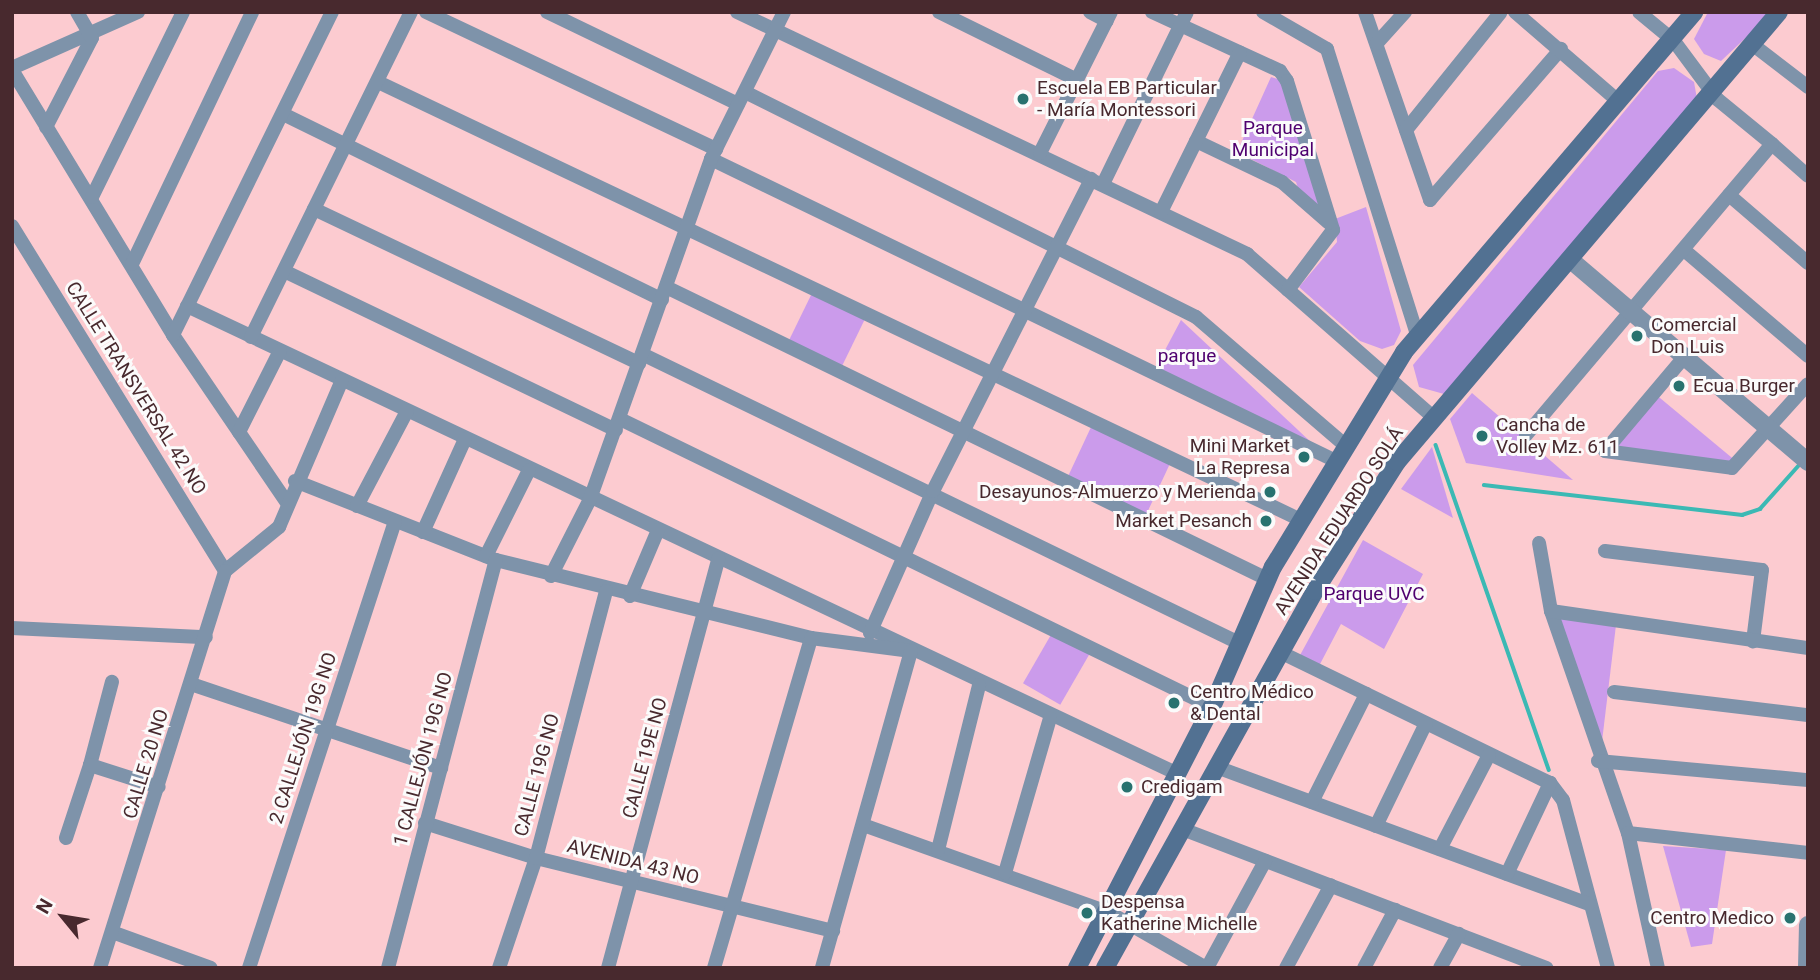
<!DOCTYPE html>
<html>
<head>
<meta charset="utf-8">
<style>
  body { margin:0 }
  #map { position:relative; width:1820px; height:980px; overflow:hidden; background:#fccbd0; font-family:Roboto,sans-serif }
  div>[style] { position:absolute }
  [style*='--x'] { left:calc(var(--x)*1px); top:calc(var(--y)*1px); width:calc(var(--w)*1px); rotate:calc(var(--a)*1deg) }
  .green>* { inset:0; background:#cb9beb; transform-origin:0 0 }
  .stream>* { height:3.5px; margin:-1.75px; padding:0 1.75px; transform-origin:1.75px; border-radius:1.75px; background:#3bb9b4 }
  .minor>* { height:14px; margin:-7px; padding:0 7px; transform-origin:7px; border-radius:7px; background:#7e93aa }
  .tertiary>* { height:18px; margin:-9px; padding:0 9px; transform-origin:9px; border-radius:9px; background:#7e93aa }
  .secondary>* { height:18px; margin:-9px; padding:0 9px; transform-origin:9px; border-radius:9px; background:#527192 }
  .dots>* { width:19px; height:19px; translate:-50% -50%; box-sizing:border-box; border:4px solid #fbfbfb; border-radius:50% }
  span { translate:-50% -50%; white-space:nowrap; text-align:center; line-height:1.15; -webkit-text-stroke:6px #fbfbfb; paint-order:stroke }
  .poi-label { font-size:19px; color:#48292e }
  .left { translate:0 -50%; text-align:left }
  .right { translate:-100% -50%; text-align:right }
  .park-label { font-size:19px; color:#4f006f }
  .street-label { font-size:19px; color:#48292e }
  .frame { position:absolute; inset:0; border:14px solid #48292e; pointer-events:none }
  .north { position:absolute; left:28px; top:882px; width:70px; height:70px; -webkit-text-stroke:5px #fbfbfb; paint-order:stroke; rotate:300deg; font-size:19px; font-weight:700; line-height:28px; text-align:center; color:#48292e }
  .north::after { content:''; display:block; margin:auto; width:24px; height:32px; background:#48292e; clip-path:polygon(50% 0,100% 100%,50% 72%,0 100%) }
</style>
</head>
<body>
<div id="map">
  <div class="green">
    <i style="clip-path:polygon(1708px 12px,1773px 12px,1721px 61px,1704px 54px,1694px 39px)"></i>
    <i style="clip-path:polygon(1674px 68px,1694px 82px,1697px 99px,1444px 394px,1419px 387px,1413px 365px,1658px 71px)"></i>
    <i style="clip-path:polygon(1271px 77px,1284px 81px,1323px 210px,1300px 194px,1296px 182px,1237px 152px)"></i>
    <i style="clip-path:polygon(1366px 207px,1401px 331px,1394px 345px,1382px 349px,1360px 341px,1299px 287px,1337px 242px,1335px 219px)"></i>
    <i style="left:814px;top:289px;width:59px;height:57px;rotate:26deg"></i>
    <i style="clip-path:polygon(1181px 320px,1314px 445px,1156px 367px)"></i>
    <i style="clip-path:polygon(1472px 393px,1573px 480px,1466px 463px,1450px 419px)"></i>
    <i style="clip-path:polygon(1654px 393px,1737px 462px,1607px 447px)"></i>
    <i style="left:1092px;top:425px;width:87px;height:58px;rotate:25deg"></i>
    <i style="clip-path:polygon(1432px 447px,1453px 518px,1401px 489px)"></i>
    <i style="clip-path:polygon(1363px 540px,1423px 574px,1384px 649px,1341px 624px,1319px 666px,1299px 657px)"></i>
    <i style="clip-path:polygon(1558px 616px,1616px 625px,1600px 758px)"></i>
    <i style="left:1052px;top:633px;width:43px;height:58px;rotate:30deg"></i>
    <i style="clip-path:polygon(1663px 846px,1726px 850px,1712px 944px,1691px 947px)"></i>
  </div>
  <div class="stream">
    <i style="--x:1436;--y:445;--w:344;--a:70.8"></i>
    <i style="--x:1484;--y:485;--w:260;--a:6.6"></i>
    <i style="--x:1742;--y:515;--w:19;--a:-18"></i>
    <i style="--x:1760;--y:509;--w:62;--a:-48.3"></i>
  </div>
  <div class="minor">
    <i style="--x:426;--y:12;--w:321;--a:25.3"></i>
    <i style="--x:547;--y:12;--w:212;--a:25.7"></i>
    <i style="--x:737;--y:12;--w:565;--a:25.38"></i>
    <i style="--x:1247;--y:254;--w:247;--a:41.2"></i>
    <i style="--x:939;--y:12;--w:154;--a:26.2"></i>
    <i style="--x:1090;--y:12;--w:19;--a:28"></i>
    <i style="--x:1152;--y:12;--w:141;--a:24.7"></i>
    <i style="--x:1280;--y:71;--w:12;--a:55"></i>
    <i style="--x:1287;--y:81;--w:156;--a:72.8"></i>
    <i style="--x:1333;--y:230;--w:75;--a:126.9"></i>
    <i style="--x:1263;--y:12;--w:74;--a:30"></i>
    <i style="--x:1327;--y:49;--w:299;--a:72.5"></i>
    <i style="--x:1365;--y:12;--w:199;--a:70.9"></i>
    <i style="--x:1430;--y:200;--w:200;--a:-49.1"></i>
    <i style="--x:1515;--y:12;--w:136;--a:40.8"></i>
    <i style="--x:1377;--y:43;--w:42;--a:-47.9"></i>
    <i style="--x:1752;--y:44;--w:71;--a:37.5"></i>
    <i style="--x:12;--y:68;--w:138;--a:-24"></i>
    <i style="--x:12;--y:70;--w:310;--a:58.7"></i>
    <i style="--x:173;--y:335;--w:201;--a:55.8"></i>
    <i style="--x:378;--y:82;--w:1022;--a:25.39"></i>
    <i style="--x:745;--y:92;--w:504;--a:26.51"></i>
    <i style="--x:1196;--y:317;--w:198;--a:40.7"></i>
    <i style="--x:283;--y:114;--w:422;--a:26.1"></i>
    <i style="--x:46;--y:127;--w:100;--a:-62.7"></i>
    <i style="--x:92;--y:38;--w:30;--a:-120"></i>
    <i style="--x:1406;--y:130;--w:151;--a:-51.2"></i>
    <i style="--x:1196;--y:141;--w:95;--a:25.5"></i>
    <i style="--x:1282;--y:182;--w:62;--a:41.1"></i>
    <i style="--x:1772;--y:144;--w:48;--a:41.6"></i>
    <i style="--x:1040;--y:153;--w:158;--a:-63.3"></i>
    <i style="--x:711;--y:159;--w:694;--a:25.79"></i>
    <i style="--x:1103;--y:184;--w:191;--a:-64"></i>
    <i style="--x:1729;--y:195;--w:104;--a:40.7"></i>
    <i style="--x:92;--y:197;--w:206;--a:-63.8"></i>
    <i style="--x:314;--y:209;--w:360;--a:25.4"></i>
    <i style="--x:1161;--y:212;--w:178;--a:-63.7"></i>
    <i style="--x:12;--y:226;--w:405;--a:58.3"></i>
    <i style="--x:1684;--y:250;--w:163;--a:40.5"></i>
    <i style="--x:132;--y:264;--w:279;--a:-64.5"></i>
    <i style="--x:284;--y:271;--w:368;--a:25.6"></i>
    <i style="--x:666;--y:287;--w:668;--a:25.91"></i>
    <i style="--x:187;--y:306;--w:1094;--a:25.28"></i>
    <i style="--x:173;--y:335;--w:360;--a:-63.8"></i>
    <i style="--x:251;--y:337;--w:362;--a:-63.8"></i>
    <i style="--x:642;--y:354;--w:663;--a:25.83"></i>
    <i style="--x:620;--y:419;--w:658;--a:25.94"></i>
    <i style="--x:239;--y:432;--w:91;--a:-63.2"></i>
    <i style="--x:1526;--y:435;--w:381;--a:-49.8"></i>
    <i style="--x:1772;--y:144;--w:71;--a:-140.7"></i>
    <i style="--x:1717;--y:99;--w:72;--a:-126.6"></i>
    <i style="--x:1674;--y:41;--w:45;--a:-140.4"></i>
    <i style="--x:1605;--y:451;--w:128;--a:7.6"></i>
    <i style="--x:1732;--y:468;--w:113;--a:-47.9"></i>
    <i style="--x:1605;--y:451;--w:124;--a:-49.9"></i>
    <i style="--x:295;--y:481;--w:216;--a:21.5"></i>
    <i style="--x:496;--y:560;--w:325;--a:13.9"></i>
    <i style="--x:357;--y:506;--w:107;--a:-62.2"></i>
    <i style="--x:423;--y:532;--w:102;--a:-65.7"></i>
    <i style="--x:1539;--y:543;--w:69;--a:80"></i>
    <i style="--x:1551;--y:611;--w:235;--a:70.9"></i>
    <i style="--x:1628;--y:833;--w:138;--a:77.5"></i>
    <i style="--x:1605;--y:551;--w:158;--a:6.9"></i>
    <i style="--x:1762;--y:570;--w:72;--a:97.2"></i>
    <i style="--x:486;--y:556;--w:96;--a:-63.4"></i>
    <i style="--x:225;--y:571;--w:70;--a:-39.2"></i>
    <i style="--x:279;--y:527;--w:160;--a:-66.8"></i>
    <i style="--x:551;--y:576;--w:86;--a:-63.1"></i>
    <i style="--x:590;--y:499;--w:361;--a:-70.4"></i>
    <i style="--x:711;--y:159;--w:164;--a:-63.6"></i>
    <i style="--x:630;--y:596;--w:72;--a:-67"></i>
    <i style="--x:1551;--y:611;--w:260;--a:8.2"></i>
    <i style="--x:12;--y:628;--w:194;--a:2.7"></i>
    <i style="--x:870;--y:633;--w:155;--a:-66.1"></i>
    <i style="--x:933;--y:491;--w:350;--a:-63.1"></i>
    <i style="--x:1282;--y:653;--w:298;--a:25.9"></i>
    <i style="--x:1550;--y:783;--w:21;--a:53"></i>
    <i style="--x:1563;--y:800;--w:174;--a:75"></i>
    <i style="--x:191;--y:684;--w:264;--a:18.6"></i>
    <i style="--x:1614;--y:692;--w:195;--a:6.8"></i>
    <i style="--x:1598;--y:761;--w:211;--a:5.2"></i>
    <i style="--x:90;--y:765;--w:86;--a:-75.2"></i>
    <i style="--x:1219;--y:768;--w:394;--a:20.2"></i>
    <i style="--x:1312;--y:802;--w:121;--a:-63.4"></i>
    <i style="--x:425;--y:823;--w:116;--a:17.5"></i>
    <i style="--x:536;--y:858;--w:306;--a:13.8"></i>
    <i style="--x:866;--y:826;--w:259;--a:19.6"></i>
    <i style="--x:1110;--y:913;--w:111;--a:29.8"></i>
    <i style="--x:1376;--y:826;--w:114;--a:-64.1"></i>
    <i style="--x:1185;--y:830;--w:387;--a:20.9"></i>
    <i style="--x:1628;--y:833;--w:181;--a:6.3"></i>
    <i style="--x:66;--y:838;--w:77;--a:-71.8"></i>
    <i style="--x:90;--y:765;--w:72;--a:17.7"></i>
    <i style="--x:1440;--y:849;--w:106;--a:-62.5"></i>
    <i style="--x:938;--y:850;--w:170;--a:-76"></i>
    <i style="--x:1005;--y:873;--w:161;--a:-73.8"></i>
    <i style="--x:1507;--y:874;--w:101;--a:-64.7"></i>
    <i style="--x:112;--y:932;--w:105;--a:20"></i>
    <i style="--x:100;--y:968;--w:416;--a:-72.5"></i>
    <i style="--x:249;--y:968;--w:470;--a:-71.9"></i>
    <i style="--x:388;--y:968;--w:422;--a:-75.2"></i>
    <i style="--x:499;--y:968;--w:116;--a:-71.4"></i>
    <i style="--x:536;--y:858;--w:276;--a:-75.3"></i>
    <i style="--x:608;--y:968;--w:424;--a:-74.9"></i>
    <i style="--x:714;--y:968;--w:344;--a:-73.6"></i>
    <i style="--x:811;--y:638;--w:101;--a:7.4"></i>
    <i style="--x:911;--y:651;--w:329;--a:105.7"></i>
    <i style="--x:1207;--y:968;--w:122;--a:-61.5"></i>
    <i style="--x:1286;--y:968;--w:94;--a:-61.5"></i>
    <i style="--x:1364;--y:968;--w:66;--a:-61.9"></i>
    <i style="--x:1440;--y:968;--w:39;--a:-61"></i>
  </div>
  <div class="tertiary">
    <i style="--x:1573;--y:262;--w:309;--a:40.4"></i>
    <i style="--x:1807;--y:968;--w:43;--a:-88.7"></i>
  </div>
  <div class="secondary">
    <i style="--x:1077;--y:968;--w:294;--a:-62.7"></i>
    <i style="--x:1212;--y:707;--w:153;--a:-66.5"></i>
    <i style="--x:1273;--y:567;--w:252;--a:-58.6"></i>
    <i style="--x:1404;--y:352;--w:447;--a:-49.5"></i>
    <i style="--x:1105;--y:968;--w:432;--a:-60.9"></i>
    <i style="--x:1315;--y:591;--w:153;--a:-57.6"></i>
    <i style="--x:1397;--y:462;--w:590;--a:-49.67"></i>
  </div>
  <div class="dots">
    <i style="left:1023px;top:99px;background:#28726f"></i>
    <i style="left:1637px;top:336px;background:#28726f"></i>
    <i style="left:1679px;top:386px;background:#28726f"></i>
    <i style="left:1482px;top:436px;background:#28726f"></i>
    <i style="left:1304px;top:457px;background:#28726f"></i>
    <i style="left:1270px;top:492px;background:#28726f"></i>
    <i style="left:1266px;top:521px;background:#28726f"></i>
    <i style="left:1174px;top:703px;background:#28726f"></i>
    <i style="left:1127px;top:787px;background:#28726f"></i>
    <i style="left:1087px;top:913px;background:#28726f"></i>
    <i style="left:1790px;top:918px;background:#28726f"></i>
  </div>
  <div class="poi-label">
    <span class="left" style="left:1037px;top:99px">Escuela EB Particular<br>- María Montessori</span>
    <span class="left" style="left:1651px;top:336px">Comercial<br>Don Luis</span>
    <span class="left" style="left:1693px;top:386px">Ecua Burger</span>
    <span class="left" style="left:1496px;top:436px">Cancha de<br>Volley Mz. 611</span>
    <span class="right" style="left:1290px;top:457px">Mini Market<br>La Represa</span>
    <span class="right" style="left:1256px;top:492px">Desayunos-Almuerzo y Merienda</span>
    <span class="right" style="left:1252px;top:521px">Market Pesanch</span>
    <span class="left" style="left:1190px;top:703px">Centro Médico<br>&amp; Dental</span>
    <span class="left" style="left:1141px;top:787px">Credigam</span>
    <span class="left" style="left:1101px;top:913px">Despensa<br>Katherine Michelle</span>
    <span class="right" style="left:1774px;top:918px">Centro Medico</span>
  </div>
  <div class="park-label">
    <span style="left:1273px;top:139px">Parque<br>Municipal</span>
    <span style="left:1187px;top:356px">parque</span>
    <span style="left:1374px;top:594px">Parque UVC</span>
  </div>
  <div class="street-label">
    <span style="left:136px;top:388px;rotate:58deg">CALLE TRANSVERSAL 42 NO</span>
    <span style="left:1339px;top:521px;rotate:-57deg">AVENIDA EDUARDO SOLÁ</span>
    <span style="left:303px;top:738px;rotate:-72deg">2 CALLEJÓN 19G NO</span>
    <span style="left:645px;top:758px;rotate:-75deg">CALLE 19E NO</span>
    <span style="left:423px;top:759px;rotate:-75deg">1 CALLEJÓN 19G NO</span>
    <span style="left:146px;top:764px;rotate:-73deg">CALLE 20 NO</span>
    <span style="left:537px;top:775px;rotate:-75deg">CALLE 19G NO</span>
    <span style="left:633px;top:862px;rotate:14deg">AVENIDA 43 NO</span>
  </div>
  <div class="frame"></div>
  <div class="north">N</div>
</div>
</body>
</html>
